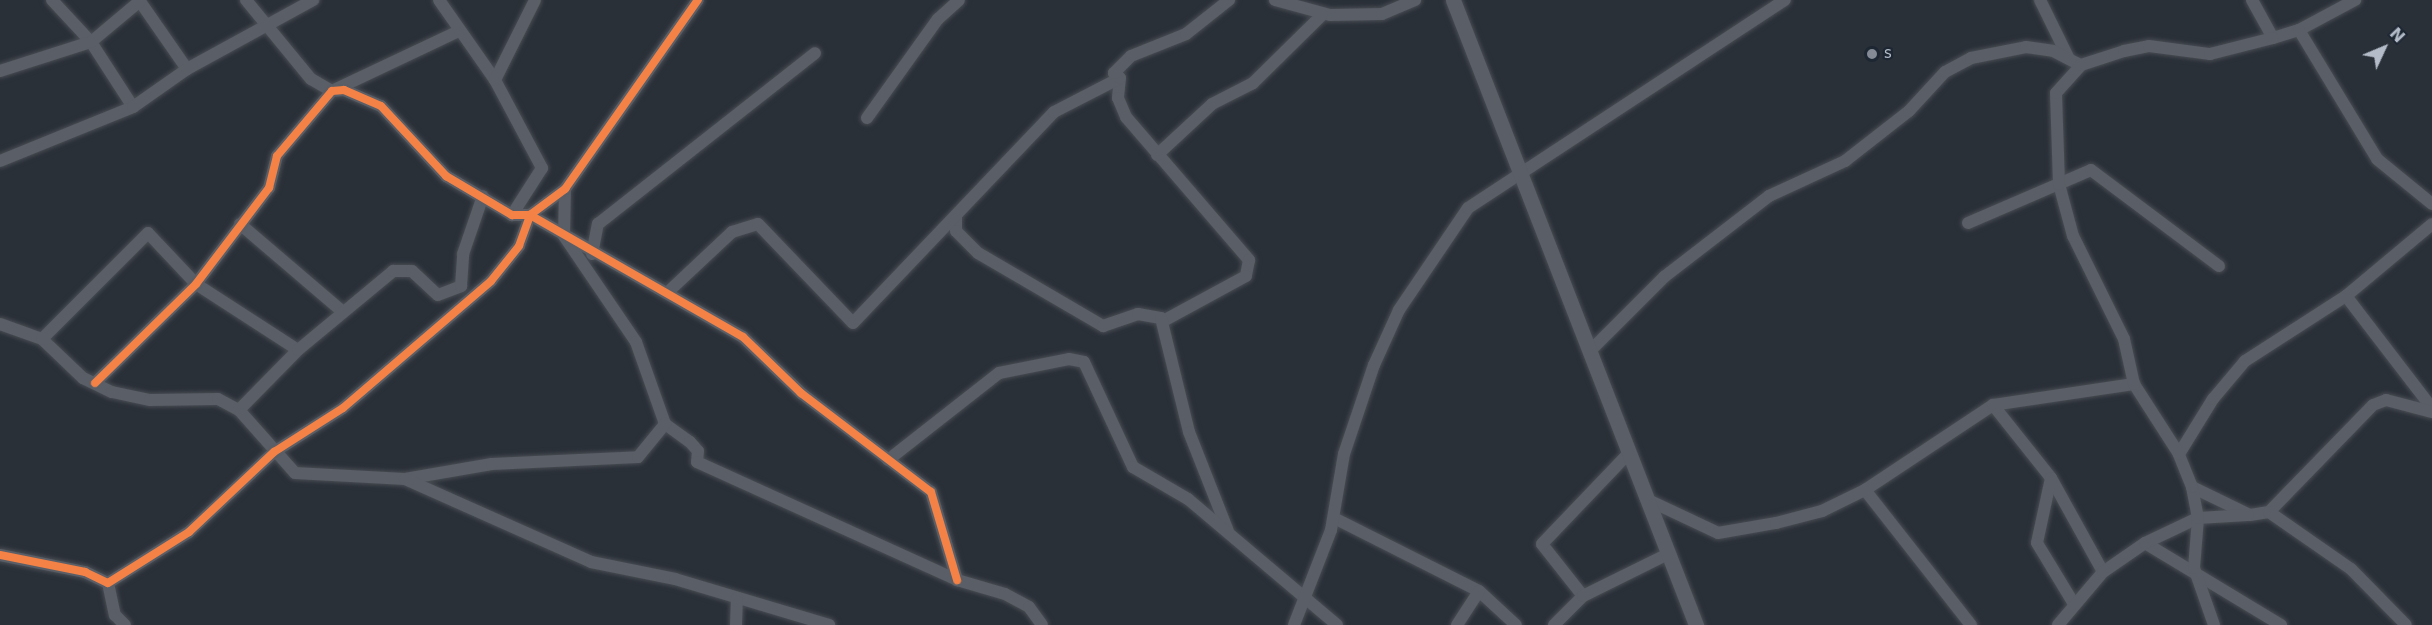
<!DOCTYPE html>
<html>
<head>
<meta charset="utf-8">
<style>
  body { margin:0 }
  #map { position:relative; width:2432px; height:625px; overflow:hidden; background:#2a3038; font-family:"DejaVu Sans",sans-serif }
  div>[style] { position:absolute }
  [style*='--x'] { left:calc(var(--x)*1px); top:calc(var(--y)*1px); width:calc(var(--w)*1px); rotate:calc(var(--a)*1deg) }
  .roads { filter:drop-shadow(0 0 2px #484c53) drop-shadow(0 0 2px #484c53) }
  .minor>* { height:12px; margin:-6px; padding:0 6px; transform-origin:6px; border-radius:6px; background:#5a5e66 }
  .tertiary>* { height:15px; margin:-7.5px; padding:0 7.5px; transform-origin:7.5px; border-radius:7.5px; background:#5a5e66 }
  .cycleway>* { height:8px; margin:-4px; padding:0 4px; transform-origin:4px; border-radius:4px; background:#f48246 }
  .dots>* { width:16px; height:16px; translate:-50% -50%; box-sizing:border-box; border:3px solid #1d2633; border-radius:50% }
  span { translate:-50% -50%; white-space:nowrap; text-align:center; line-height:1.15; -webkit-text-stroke:4.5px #1d2633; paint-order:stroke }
  .poi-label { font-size:15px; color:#b4bcc9 }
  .left { translate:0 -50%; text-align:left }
  .north { position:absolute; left:2354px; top:18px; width:60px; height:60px; -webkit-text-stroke:4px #1d2633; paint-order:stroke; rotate:46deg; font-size:16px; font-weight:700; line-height:24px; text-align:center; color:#b4bcc9 }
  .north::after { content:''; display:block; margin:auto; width:21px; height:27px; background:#b4bcc9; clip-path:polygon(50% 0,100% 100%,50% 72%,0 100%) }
</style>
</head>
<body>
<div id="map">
  <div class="roads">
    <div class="minor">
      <i style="--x:52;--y:0;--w:57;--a:47.1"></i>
      <i style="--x:91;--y:42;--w:77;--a:57.1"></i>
      <i style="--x:139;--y:0;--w:84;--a:55.2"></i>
      <i style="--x:246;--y:0;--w:102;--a:50.6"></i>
      <i style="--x:311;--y:79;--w:24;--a:30"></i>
      <i style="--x:332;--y:91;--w:140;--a:-25.3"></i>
      <i style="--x:439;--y:0;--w:98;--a:55"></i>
      <i style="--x:495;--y:80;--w:100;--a:61.9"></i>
      <i style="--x:542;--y:168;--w:56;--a:122.6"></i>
      <i style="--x:1275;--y:0;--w:57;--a:15.3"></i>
      <i style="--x:1330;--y:15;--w:52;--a:-1.1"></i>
      <i style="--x:1382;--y:14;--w:36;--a:-23"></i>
      <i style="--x:2040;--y:0;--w:64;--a:63.8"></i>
      <i style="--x:2252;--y:0;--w:43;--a:61.1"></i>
      <i style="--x:2273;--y:38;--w:27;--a:-17"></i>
      <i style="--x:2299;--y:30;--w:64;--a:-28.2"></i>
      <i style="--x:2299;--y:30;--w:151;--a:58.8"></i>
      <i style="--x:2377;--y:159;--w:71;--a:39.3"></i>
      <i style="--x:0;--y:71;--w:96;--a:-17.7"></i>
      <i style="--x:91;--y:42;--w:64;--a:-39.9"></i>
      <i style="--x:1120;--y:78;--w:20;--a:96"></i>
      <i style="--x:1118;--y:98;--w:21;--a:67"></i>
      <i style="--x:1126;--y:117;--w:189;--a:49.3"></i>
      <i style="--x:1249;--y:260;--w:16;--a:101"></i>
      <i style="--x:1246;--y:276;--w:94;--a:151.5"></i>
      <i style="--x:495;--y:80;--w:89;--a:-63.4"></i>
      <i style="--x:867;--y:118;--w:122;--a:-54.4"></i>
      <i style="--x:938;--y:19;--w:28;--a:-42"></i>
      <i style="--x:1157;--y:155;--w:75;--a:-42.8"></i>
      <i style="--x:1212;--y:104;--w:46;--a:-27.1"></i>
      <i style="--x:1253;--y:83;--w:97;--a:-44.6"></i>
      <i style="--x:0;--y:161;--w:144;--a:-22.1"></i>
      <i style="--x:133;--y:107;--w:66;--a:-35.1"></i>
      <i style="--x:187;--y:69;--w:144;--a:-28.7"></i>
      <i style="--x:565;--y:189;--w:47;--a:91.2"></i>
      <i style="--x:564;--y:236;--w:128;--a:55.8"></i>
      <i style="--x:636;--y:342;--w:87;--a:70.5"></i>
      <i style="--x:665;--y:424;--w:31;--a:36"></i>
      <i style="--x:690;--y:442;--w:12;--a:48"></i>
      <i style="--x:698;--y:451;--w:11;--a:95"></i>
      <i style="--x:697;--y:462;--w:286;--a:24.4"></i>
      <i style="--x:957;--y:580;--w:50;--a:16.3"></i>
      <i style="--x:1005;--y:594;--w:27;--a:28"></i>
      <i style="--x:1029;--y:607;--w:22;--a:54"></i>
      <i style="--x:956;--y:215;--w:16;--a:90"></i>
      <i style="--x:956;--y:231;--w:31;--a:45"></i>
      <i style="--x:978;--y:253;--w:145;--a:30.3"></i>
      <i style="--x:1103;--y:326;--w:37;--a:-19"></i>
      <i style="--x:1138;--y:314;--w:23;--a:10"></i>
      <i style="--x:1161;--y:318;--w:117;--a:76.2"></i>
      <i style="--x:1189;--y:432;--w:106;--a:68.5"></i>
      <i style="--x:1968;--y:223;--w:134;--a:-23.3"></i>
      <i style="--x:2091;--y:170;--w:160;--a:36.9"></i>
      <i style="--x:240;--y:224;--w:135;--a:40.5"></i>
      <i style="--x:592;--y:254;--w:31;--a:-79"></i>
      <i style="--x:598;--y:224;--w:276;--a:-38.2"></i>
      <i style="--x:668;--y:292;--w:88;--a:-43.2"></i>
      <i style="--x:732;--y:232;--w:27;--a:-17"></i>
      <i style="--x:758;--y:224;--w:137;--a:46.2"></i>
      <i style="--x:853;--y:323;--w:291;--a:-46.4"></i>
      <i style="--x:1054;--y:112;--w:74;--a:-27.3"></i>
      <i style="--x:1120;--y:78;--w:8;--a:-140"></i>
      <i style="--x:1114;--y:73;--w:24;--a:-45"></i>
      <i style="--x:1131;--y:56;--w:59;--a:-21.8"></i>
      <i style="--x:1186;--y:34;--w:55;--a:-38.3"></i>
      <i style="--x:2346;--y:296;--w:141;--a:52.5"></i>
      <i style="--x:0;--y:324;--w:45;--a:19.7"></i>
      <i style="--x:42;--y:339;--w:57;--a:43.6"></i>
      <i style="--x:83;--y:378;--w:32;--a:26"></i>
      <i style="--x:112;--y:392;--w:39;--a:12"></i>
      <i style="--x:150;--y:400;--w:68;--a:-0.8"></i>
      <i style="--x:218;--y:399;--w:24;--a:28"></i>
      <i style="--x:239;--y:410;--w:84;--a:48.4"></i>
      <i style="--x:295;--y:473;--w:110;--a:3.1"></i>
      <i style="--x:405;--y:479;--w:88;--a:-9.8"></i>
      <i style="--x:492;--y:464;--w:146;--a:-2.7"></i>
      <i style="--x:638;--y:457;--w:43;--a:-50.7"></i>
      <i style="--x:42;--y:339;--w:150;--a:-45"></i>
      <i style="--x:148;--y:233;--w:70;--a:46.7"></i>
      <i style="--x:196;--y:284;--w:121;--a:32.9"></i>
      <i style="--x:1592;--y:349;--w:102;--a:-45"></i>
      <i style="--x:1664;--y:277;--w:133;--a:-37.6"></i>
      <i style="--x:1769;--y:196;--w:84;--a:-24.7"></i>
      <i style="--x:1845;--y:161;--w:81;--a:-38"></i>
      <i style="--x:1909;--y:111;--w:53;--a:-47.3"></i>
      <i style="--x:1945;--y:72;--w:30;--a:-28"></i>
      <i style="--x:1971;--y:58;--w:56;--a:-11.3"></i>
      <i style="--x:2026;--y:47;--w:27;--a:8"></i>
      <i style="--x:2053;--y:51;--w:31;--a:27"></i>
      <i style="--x:95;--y:383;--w:141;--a:-44.4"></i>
      <i style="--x:196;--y:284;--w:121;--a:-52.8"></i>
      <i style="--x:269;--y:188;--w:33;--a:-76"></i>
      <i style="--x:277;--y:156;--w:85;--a:-49.8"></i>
      <i style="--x:332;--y:91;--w:12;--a:-5"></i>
      <i style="--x:344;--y:90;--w:40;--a:23.4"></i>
      <i style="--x:381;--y:106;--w:96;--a:47.1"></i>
      <i style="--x:446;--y:176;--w:77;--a:30.6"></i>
      <i style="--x:512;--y:215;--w:18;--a:0"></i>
      <i style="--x:530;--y:215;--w:245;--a:29.8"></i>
      <i style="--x:743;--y:337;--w:81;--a:44"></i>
      <i style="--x:801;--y:393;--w:163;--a:37.3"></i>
      <i style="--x:931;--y:492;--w:92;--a:73.5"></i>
      <i style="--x:1993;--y:405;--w:93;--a:51.5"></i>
      <i style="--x:2051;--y:478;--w:107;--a:61"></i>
      <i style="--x:239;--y:410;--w:84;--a:-45.5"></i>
      <i style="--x:298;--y:350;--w:124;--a:-39.7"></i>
      <i style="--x:393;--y:271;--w:19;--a:0"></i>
      <i style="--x:412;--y:271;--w:35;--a:43"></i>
      <i style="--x:438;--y:295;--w:25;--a:-21"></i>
      <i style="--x:461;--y:286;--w:32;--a:-86"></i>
      <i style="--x:463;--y:254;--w:61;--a:-71"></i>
      <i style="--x:2179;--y:454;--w:65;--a:-58.3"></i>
      <i style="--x:2213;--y:399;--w:50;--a:-49.9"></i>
      <i style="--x:2245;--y:361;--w:120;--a:-32.8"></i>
      <i style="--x:2346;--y:296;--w:112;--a:-39.9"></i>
      <i style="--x:888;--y:460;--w:141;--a:-38.1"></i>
      <i style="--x:999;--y:373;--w:71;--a:-11.3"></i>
      <i style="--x:1069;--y:359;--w:15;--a:11"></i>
      <i style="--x:1084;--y:362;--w:116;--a:65"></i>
      <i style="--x:1133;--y:467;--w:64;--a:30.2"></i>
      <i style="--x:1188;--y:499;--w:195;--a:40.2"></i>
      <i style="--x:2051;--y:478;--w:66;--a:102.2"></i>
      <i style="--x:2037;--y:543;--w:71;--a:58.8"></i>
      <i style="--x:405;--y:479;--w:204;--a:24"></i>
      <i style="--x:591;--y:562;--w:86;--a:11.4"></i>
      <i style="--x:675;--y:579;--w:161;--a:16.6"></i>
      <i style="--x:2192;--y:487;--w:64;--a:25.8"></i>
      <i style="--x:2250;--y:515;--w:19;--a:-9"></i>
      <i style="--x:2269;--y:512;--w:149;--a:-45.8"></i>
      <i style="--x:2373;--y:405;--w:14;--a:-21"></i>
      <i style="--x:2386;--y:400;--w:48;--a:14.6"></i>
      <i style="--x:1865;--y:490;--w:172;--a:51.9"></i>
      <i style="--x:1648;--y:500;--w:77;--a:25.2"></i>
      <i style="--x:1718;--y:533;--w:59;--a:-9.8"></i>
      <i style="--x:1776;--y:523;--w:48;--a:-14.6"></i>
      <i style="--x:1822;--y:511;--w:48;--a:-26"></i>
      <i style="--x:1865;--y:490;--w:154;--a:-33.6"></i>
      <i style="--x:1993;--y:405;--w:143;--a:-8.5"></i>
      <i style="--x:2269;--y:512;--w:100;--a:34.8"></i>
      <i style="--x:2351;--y:569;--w:78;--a:45.5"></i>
      <i style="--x:1334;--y:518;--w:162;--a:26.7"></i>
      <i style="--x:1479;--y:591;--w:50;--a:42.6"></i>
      <i style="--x:2145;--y:543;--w:159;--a:31.1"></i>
      <i style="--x:0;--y:555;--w:87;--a:11.3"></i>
      <i style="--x:85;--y:572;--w:25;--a:26"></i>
      <i style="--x:108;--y:583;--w:96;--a:-32.2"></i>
      <i style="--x:189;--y:532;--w:117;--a:-43.3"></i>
      <i style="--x:274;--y:452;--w:82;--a:-32.5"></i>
      <i style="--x:343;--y:408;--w:195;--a:-40.6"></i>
      <i style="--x:491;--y:281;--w:45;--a:-51.3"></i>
      <i style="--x:519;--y:246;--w:33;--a:-70"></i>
      <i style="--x:530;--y:215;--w:44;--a:-36.6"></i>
      <i style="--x:565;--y:189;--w:231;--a:-54.9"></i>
      <i style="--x:108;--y:583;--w:33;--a:78"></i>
      <i style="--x:115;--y:615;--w:14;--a:45"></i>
      <i style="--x:1583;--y:596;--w:66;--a:-128.3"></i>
      <i style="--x:1542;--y:544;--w:127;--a:-46.3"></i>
      <i style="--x:736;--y:625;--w:27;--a:-88"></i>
      <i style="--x:1294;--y:625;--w:102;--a:-68.7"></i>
      <i style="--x:1331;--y:530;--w:77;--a:-80.3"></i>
      <i style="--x:1344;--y:454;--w:94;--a:-71.4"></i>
      <i style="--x:1374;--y:365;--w:60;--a:-65.6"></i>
      <i style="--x:1399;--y:310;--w:123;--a:-55.9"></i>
      <i style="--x:1468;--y:208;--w:379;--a:-33.3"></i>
      <i style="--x:1457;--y:625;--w:40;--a:-57.1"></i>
      <i style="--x:1554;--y:625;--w:41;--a:-45"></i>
      <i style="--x:1583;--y:596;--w:95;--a:-26.3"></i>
      <i style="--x:2058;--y:625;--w:70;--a:-49.7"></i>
      <i style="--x:2103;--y:572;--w:51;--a:-34.6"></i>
      <i style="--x:2145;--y:543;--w:59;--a:-25.3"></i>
      <i style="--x:2198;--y:518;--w:50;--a:-3.4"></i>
      <i style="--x:2214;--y:625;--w:60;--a:-109.3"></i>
      <i style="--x:2194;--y:568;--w:50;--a:-85.4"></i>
      <i style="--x:2198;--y:518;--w:32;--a:-101"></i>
      <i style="--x:2192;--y:487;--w:35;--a:-112"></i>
      <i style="--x:2179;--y:454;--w:83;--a:-122.7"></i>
      <i style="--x:2134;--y:384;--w:46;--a:-102.5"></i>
      <i style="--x:2124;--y:339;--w:115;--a:-116.3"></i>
      <i style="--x:2073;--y:236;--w:54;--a:-105.1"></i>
      <i style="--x:2059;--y:184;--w:91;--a:-91.9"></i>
      <i style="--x:2056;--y:93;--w:38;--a:-48"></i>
      <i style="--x:2081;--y:65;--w:45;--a:-18"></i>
      <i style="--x:2124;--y:51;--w:25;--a:-11"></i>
      <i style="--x:2149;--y:46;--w:62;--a:7.5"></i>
      <i style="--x:2210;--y:54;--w:65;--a:-14.3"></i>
    </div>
    <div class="tertiary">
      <i style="--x:1453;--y:0;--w:671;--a:68.75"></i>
    </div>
  </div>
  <div class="cycleway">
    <i style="--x:95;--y:383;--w:141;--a:-44.4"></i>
    <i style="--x:196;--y:284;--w:121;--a:-52.8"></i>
    <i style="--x:269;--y:188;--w:33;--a:-76"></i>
    <i style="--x:277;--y:156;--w:85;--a:-49.8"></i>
    <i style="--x:332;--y:91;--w:12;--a:-5"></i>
    <i style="--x:344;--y:90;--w:40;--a:23.4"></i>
    <i style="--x:381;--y:106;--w:96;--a:47.1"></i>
    <i style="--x:446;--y:176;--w:77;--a:30.6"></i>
    <i style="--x:512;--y:215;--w:18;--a:0"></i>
    <i style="--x:530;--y:215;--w:245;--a:29.8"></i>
    <i style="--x:743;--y:337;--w:81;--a:44"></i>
    <i style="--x:801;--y:393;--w:163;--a:37.3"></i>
    <i style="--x:931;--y:492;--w:92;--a:73.5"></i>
    <i style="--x:0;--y:555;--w:87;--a:11.3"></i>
    <i style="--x:85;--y:572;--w:25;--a:26"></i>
    <i style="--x:108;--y:583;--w:96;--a:-32.2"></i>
    <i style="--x:189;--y:532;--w:117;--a:-43.3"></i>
    <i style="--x:274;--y:452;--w:82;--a:-32.5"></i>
    <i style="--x:343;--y:408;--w:195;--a:-40.6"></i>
    <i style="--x:491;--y:281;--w:45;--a:-51.3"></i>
    <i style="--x:519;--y:246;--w:33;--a:-70"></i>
    <i style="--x:530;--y:215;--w:44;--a:-36.6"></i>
    <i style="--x:565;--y:189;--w:231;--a:-54.9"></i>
  </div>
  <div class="dots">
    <i style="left:1872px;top:54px;background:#848b96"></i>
  </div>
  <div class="poi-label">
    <span class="left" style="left:1884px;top:54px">s</span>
  </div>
  <div class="north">N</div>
</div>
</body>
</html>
